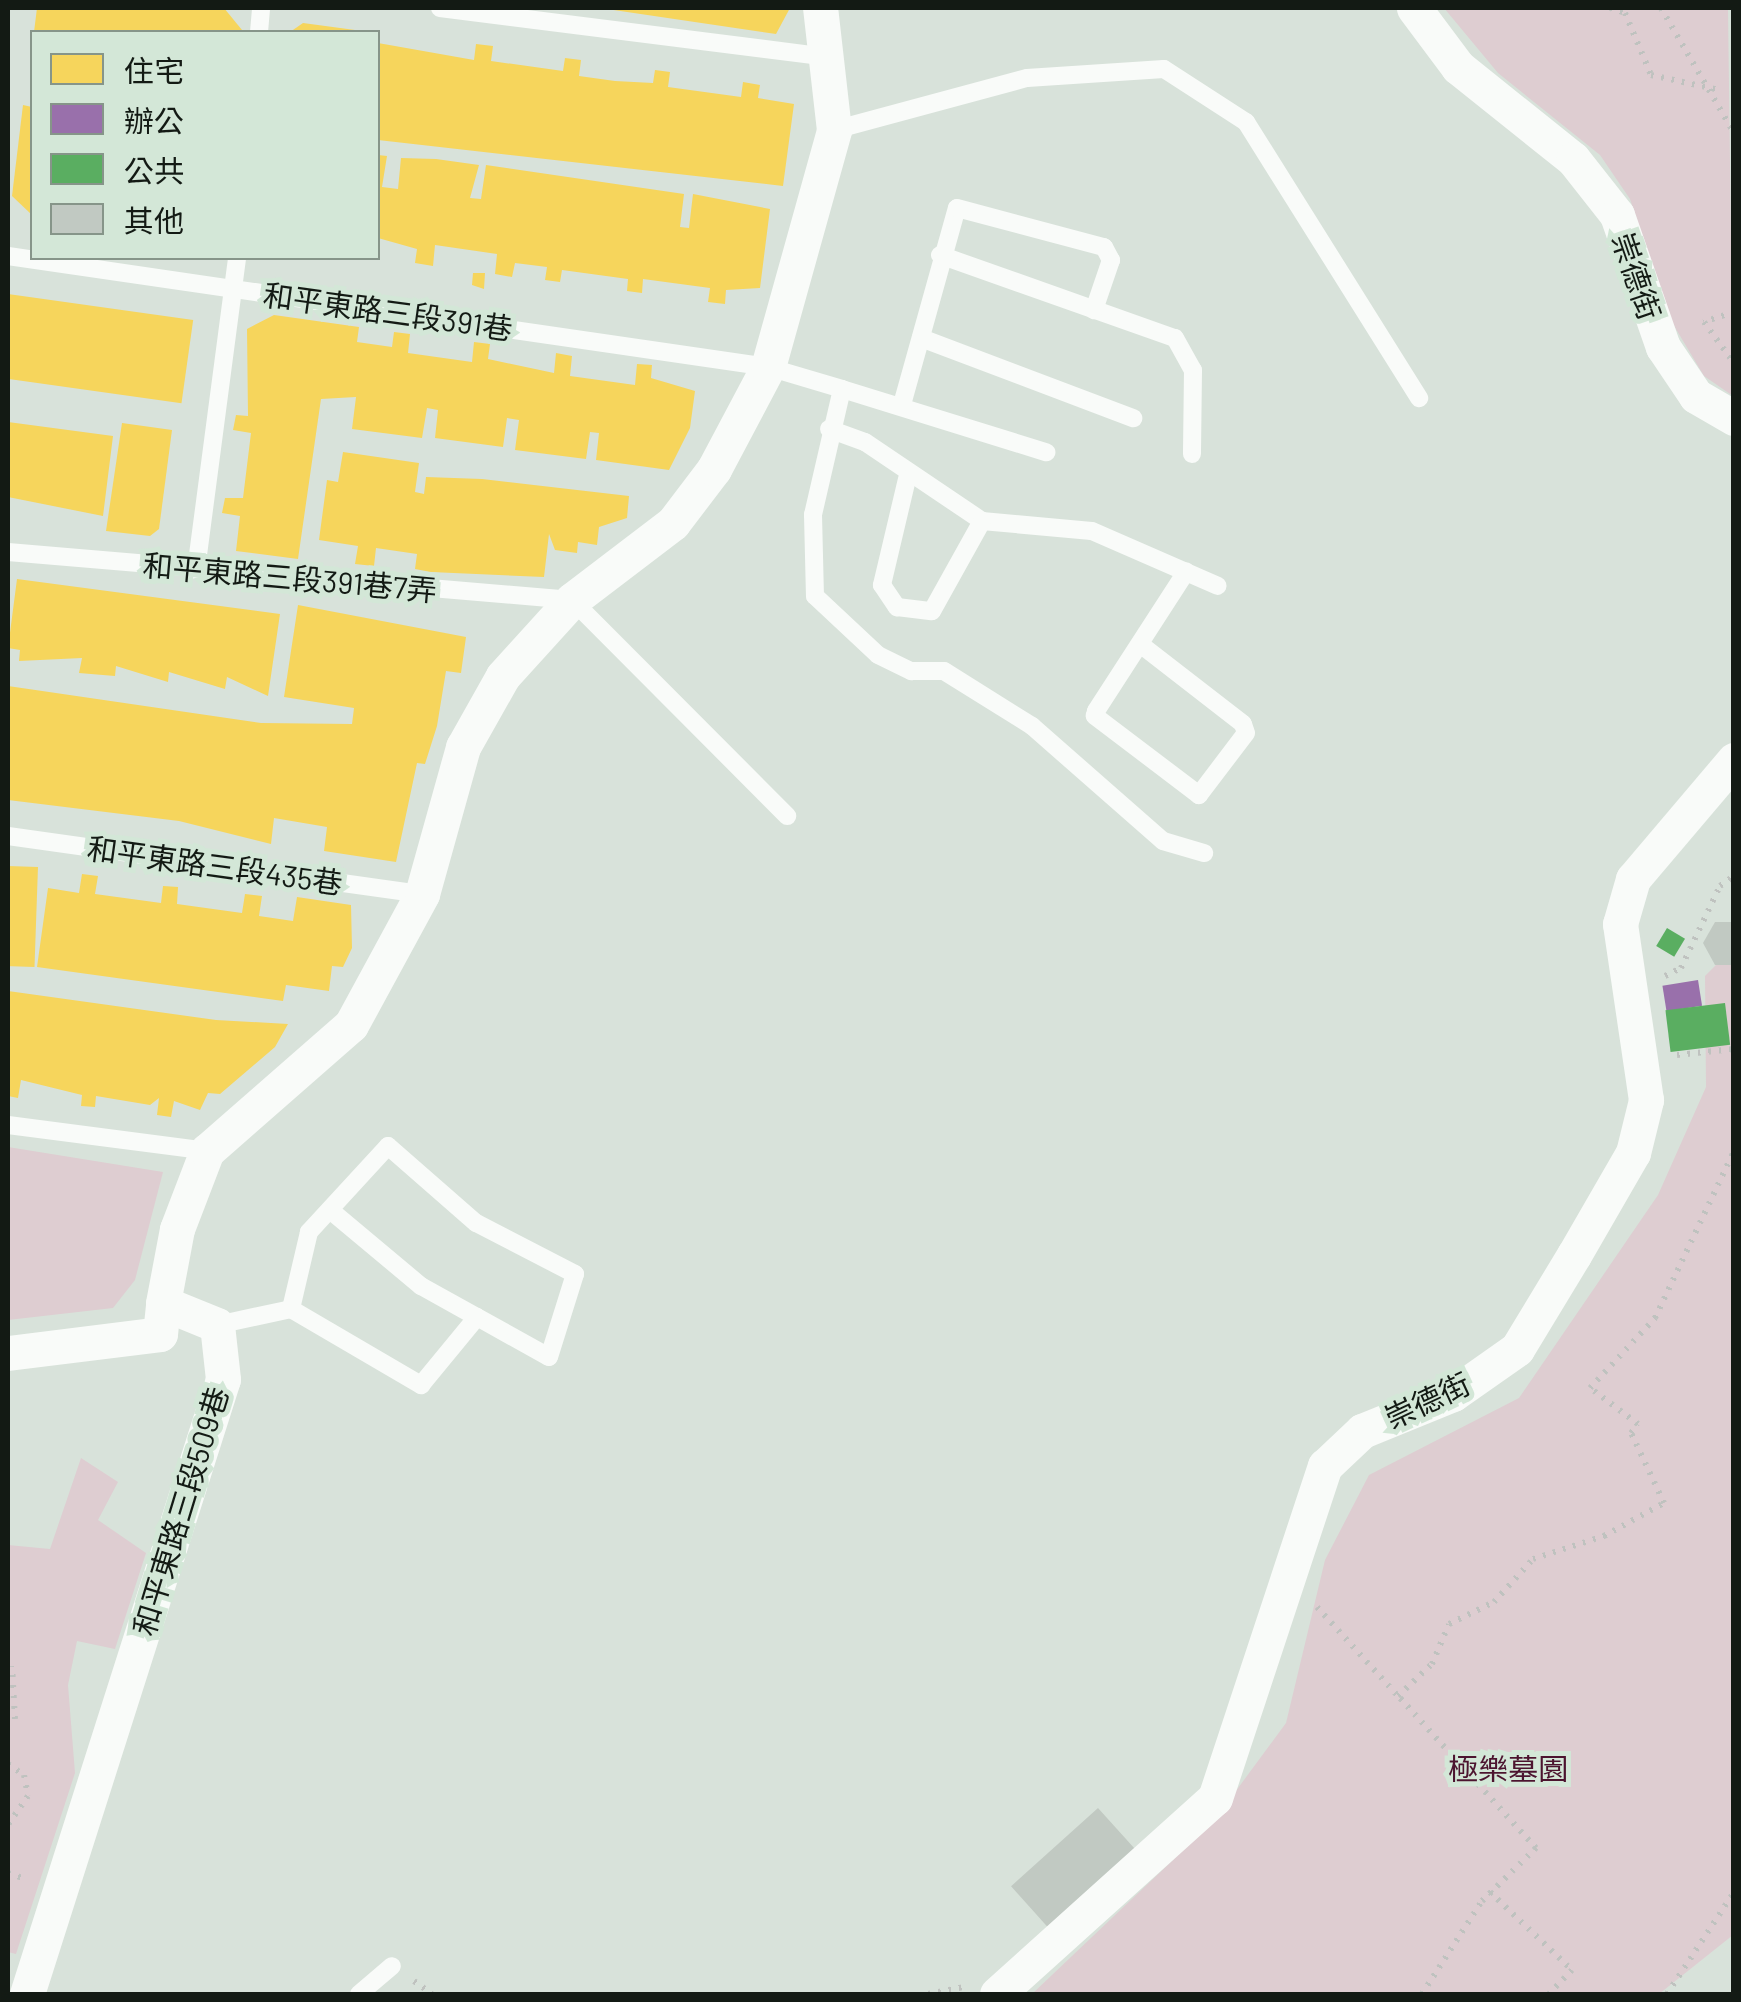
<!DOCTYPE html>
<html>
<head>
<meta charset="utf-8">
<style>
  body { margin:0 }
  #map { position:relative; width:1741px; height:2002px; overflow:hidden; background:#d8e2da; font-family:Barlow,"Noto Sans TC",sans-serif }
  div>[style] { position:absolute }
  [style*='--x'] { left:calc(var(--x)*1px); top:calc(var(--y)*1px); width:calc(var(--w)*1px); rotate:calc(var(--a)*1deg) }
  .green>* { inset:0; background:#decdd1 }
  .homes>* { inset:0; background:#f6d55c; transform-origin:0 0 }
  .offices>* { inset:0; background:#9970ab; transform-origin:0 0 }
  .public>* { inset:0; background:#5aae61; transform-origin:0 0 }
  .building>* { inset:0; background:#c1c9c2; transform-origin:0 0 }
  .path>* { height:6px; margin-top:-3px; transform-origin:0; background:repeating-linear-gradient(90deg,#bfc2bf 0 2.5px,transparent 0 10.5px) }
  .service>* { height:18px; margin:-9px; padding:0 9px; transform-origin:9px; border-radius:9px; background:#f9fbf9 }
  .minor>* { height:35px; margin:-17.5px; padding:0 17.5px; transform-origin:17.5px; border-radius:17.5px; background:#f9fbf9 }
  span { translate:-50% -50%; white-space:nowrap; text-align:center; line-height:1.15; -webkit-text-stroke:10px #d3e7d7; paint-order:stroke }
  .street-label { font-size:30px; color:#131a14 }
  .park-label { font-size:30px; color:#4c142f }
  .frame { position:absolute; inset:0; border:10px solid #131a14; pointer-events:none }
  .legend { position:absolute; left:30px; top:30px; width:350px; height:230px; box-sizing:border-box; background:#d3e7d7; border:2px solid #869589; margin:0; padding:12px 18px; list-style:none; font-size:30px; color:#131a14 }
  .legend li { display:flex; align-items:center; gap:20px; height:50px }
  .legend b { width:50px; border:2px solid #869589 }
</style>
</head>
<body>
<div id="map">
  <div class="green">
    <i style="clip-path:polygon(1444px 8px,1728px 8px,1733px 396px,1704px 376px,1670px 319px,1630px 199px,1600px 155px,1498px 73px)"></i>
    <i style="clip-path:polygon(1733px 948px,1733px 1935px,1659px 1994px,1032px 1994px,1213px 1822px,1286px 1723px,1325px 1560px,1369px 1475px,1519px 1398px,1658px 1195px,1706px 1087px,1705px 976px)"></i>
    <i style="clip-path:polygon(8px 1147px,163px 1172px,135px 1280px,113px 1308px,8px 1320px)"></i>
    <i style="clip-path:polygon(81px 1458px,118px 1482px,98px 1520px,146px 1553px,115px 1649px,77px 1641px,68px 1685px,75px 1773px,16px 1954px,8px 1952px,8px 1545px,50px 1549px)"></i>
  </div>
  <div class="homes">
    <i style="clip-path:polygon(37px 8px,224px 8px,242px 30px,34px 32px)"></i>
    <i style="clip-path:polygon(600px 8px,790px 8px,776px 34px)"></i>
    <i style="clip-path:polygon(303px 23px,355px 30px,355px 32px,290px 32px)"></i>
    <i style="clip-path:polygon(378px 43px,474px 60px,476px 44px,493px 46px,491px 61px,563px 71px,565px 58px,581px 60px,579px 76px,615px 81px,653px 83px,655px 70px,670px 72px,668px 87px,741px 97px,743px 82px,760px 85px,758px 98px,794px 104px,783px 186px,378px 140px)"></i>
    <i style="clip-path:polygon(23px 105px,32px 107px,32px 215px,12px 196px)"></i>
    <i style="clip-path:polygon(378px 155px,387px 156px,382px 187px,398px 189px,401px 158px,436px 159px,479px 165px,470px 198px,481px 199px,486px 165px,684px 194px,680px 227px,689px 228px,693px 194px,770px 209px,760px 288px,726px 290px,725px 304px,708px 302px,710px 288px,643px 279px,642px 293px,627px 291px,628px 279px,562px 270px,560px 282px,545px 280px,547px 267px,515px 263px,512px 277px,495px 274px,497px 254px,435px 245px,433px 266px,415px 263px,417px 249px,378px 238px)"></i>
    <i style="clip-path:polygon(473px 273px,485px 273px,484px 289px,472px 285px)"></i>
    <i style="left:8px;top:294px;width:187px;height:84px;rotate:8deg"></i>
    <i style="clip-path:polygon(274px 315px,359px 327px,357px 342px,392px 347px,394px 332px,410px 334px,408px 353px,472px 362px,474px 342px,490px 344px,488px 359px,554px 373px,556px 353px,572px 356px,570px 376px,635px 385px,637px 364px,652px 365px,651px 378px,695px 391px,690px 428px,669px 470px,596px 460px,599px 433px,590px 432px,586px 459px,515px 450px,519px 420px,507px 418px,503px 447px,435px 438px,438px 410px,427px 408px,422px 438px,352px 429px,356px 397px,321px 399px,298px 559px,236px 551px,240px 516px,222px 513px,225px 498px,243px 498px,251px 433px,233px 430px,236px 415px,248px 416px,247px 329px)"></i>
    <i style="clip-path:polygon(8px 422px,113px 436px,103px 516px,8px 497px)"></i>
    <i style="clip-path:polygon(122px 423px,172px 430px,159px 529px,150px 536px,106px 531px)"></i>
    <i style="clip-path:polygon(343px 452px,419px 463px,415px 492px,424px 494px,426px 477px,482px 479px,629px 496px,627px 518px,599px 527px,597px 545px,578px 542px,577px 553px,555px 550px,549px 534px,544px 577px,431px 572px,415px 569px,417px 554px,376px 548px,374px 566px,355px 564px,358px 546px,319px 540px,327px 480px,338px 482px)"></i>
    <i style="clip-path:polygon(17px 579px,280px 614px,268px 696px,227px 677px,225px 689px,169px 672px,168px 682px,116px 666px,115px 676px,79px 673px,82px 658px,19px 661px,20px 650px,8px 648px)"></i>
    <i style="clip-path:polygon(298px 605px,466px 637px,461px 673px,446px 671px,437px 726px,425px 764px,417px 763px,396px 862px,324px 851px,327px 827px,274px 818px,271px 844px,179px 821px,8px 800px,8px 686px,261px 723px,352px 724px,354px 708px,284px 697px)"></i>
    <i style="left:8px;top:866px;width:30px;height:100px;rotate:2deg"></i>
    <i style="clip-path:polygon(82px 874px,98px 876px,95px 894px,161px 903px,163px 886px,178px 887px,177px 904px,242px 913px,245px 894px,262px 896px,259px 916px,293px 921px,297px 897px,351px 905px,352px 948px,343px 967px,332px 966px,329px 991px,286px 985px,283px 1001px,37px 967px,48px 888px,79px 893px)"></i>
    <i style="clip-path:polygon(8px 991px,216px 1020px,288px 1024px,275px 1047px,220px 1094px,208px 1093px,200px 1110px,174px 1101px,171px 1117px,157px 1115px,159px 1098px,150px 1105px,96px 1096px,95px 1107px,81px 1106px,82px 1095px,21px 1080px,18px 1098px,8px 1096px)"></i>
  </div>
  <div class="offices">
    <i style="left:1698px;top:980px;width:26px;height:36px;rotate:81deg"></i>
  </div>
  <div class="public">
    <i style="left:1667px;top:928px;width:21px;height:21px;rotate:31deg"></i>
    <i style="left:1725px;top:1003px;width:42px;height:60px;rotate:83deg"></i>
  </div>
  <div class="building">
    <i style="clip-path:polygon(1715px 922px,1734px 922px,1734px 965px,1715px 965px,1703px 943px)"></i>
    <i style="left:1098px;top:1808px;width:58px;height:117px;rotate:48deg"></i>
  </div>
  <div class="path">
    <i style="--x:1610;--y:8;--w:16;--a:18"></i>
    <i style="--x:1625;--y:13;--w:67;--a:67.2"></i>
    <i style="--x:1651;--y:75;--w:66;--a:12.3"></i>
    <i style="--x:1661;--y:8;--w:145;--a:59.7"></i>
    <i style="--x:1734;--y:312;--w:32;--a:162"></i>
    <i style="--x:1704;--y:322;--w:51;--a:53.8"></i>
    <i style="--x:1665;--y:976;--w:18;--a:-27"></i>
    <i style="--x:1681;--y:968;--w:91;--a:-64.6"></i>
    <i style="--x:1720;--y:886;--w:17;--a:-36"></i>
    <i style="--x:1677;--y:1055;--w:57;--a:-6"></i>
    <i style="--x:1317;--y:1607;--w:120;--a:47.7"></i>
    <i style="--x:8;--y:1719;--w:7;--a:0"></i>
    <i style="--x:15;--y:1719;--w:53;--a:-93.2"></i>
    <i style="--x:8;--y:1764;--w:19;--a:35"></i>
    <i style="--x:24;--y:1775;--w:21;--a:79"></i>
    <i style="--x:28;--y:1796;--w:35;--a:125"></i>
    <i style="--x:8;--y:1873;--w:18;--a:19"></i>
    <i style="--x:1490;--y:1892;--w:113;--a:43.6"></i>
    <i style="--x:1572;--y:1970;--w:33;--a:134"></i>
    <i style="--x:414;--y:1981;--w:22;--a:36"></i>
    <i style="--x:928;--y:1994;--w:36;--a:-11"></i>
    <i style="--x:1422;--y:1994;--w:111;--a:-57.2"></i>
    <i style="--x:1482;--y:1901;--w:76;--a:-44.5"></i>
    <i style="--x:1536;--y:1848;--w:205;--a:-132.2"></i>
    <i style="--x:1398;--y:1696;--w:47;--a:-43.3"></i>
    <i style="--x:1432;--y:1664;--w:43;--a:-67"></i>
    <i style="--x:1449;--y:1624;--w:50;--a:-26.1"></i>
    <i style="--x:1494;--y:1602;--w:58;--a:-47.8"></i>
    <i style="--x:1533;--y:1559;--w:75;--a:-17.9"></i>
    <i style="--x:1604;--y:1536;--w:68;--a:-28.8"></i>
    <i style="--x:1664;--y:1503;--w:77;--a:-115.2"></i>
    <i style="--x:1631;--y:1433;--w:11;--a:-52"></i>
    <i style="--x:1638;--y:1424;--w:60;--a:-143.1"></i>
    <i style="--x:1590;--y:1388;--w:96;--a:-47.1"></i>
    <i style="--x:1655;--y:1318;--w:185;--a:-64.7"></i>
    <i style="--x:1667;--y:1994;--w:122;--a:-56.7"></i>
  </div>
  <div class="service">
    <i style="--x:440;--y:8;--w:384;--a:7.2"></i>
    <i style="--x:259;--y:32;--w:24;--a:-85"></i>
    <i style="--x:834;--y:130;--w:200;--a:-15.1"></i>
    <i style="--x:1027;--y:78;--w:137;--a:-3.8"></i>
    <i style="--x:1164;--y:69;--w:98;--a:32.9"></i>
    <i style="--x:1246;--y:122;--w:326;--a:57.9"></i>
    <i style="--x:940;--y:255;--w:249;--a:19.5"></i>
    <i style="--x:1175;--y:338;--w:37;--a:61"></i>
    <i style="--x:1193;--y:370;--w:84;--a:90.7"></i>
    <i style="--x:8;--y:256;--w:768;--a:8.31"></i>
    <i style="--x:768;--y:367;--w:77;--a:16.6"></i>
    <i style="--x:842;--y:389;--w:129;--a:103"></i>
    <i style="--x:813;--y:515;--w:81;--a:88.6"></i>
    <i style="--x:815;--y:596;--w:86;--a:43.1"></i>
    <i style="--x:878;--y:655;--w:37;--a:26"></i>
    <i style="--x:911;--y:671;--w:33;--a:0"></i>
    <i style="--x:944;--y:671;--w:104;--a:32"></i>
    <i style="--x:1032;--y:726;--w:174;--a:41.3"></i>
    <i style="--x:1163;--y:841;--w:43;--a:16.3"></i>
    <i style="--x:921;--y:338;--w:227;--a:20.7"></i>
    <i style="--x:842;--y:389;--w:214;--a:17.2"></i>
    <i style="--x:903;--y:401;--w:200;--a:-74.4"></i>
    <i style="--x:957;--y:208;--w:152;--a:14.9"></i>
    <i style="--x:1104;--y:247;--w:15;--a:62"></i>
    <i style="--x:1111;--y:260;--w:53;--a:108.8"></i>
    <i style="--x:829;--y:429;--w:38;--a:20"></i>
    <i style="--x:865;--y:442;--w:141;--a:34"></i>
    <i style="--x:982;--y:521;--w:110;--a:5.2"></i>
    <i style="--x:1092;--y:531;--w:137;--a:23.6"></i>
    <i style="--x:907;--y:479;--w:109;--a:103.3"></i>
    <i style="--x:882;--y:585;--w:27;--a:56"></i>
    <i style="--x:897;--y:607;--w:35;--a:7"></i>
    <i style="--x:932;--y:611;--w:103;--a:-60.9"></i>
    <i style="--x:8;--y:552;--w:566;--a:4.86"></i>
    <i style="--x:572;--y:600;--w:305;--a:45.1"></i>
    <i style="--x:196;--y:570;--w:315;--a:-82.5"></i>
    <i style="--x:1140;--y:644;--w:130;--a:37.8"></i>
    <i style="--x:1243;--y:724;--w:9;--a:72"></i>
    <i style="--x:1246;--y:733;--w:78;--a:127.2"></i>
    <i style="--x:1199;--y:795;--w:131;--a:-142.8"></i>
    <i style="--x:1095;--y:716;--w:5;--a:-79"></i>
    <i style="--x:1096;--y:711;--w:166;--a:-57.1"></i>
    <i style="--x:8;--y:836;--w:418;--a:8"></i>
    <i style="--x:8;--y:1125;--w:201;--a:7.4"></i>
    <i style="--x:330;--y:1210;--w:119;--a:39.9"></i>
    <i style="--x:421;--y:1286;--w:64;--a:29"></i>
    <i style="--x:217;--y:1325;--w:76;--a:-12.2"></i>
    <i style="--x:291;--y:1309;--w:151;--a:30.3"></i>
    <i style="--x:421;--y:1385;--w:88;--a:-50.5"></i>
    <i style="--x:477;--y:1317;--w:82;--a:29.1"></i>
    <i style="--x:549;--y:1357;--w:87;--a:-72.6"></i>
    <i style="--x:575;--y:1274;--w:111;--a:-152.7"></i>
    <i style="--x:476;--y:1223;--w:117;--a:-138.8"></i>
    <i style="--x:388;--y:1146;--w:117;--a:132.6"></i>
    <i style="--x:309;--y:1232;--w:79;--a:103.2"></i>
    <i style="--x:359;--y:1994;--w:43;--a:-40.3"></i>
  </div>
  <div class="minor">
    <i style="--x:1414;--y:8;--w:74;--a:53.3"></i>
    <i style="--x:1458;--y:67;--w:147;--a:38.7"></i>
    <i style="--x:1573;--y:159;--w:71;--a:51.8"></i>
    <i style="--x:1617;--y:215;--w:140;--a:70.8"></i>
    <i style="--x:1663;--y:347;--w:59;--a:56"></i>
    <i style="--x:1696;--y:396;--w:44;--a:30.1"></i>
    <i style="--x:8;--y:1353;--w:153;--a:-7.1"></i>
    <i style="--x:160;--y:1334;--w:31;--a:-84"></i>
    <i style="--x:27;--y:1994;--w:645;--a:-72.32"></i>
    <i style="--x:223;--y:1379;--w:54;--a:-96.3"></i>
    <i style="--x:217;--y:1325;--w:58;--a:-157.8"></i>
    <i style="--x:163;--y:1303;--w:75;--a:-79.3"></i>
    <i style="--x:177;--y:1229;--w:84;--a:-69"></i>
    <i style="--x:207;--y:1151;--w:191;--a:-41.2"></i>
    <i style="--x:351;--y:1025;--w:149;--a:-61.5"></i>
    <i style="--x:422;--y:894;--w:153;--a:-74.4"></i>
    <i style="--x:463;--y:747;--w:81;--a:-60.6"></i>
    <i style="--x:503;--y:676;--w:103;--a:-47.8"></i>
    <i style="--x:572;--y:600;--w:127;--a:-37.3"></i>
    <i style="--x:673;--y:523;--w:68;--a:-52.8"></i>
    <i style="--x:714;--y:469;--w:115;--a:-62.1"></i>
    <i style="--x:768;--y:367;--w:246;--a:-74.4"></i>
    <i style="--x:834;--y:130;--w:123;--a:-96.5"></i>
    <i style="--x:997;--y:1994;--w:293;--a:-42"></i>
    <i style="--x:1215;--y:1798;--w:350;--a:-71.7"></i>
    <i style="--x:1325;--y:1466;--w:51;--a:-43.4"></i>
    <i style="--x:1362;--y:1431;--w:98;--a:-22.1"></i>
    <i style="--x:1453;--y:1394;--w:78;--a:-35.1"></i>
    <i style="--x:1517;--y:1349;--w:110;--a:-58.8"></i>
    <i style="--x:1574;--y:1255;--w:118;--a:-60"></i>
    <i style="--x:1633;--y:1153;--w:55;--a:-76.2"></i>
    <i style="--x:1646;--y:1100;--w:178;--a:-98.4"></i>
    <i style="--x:1620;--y:924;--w:47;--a:-73.9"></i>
    <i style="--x:1633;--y:879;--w:156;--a:-49.7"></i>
  </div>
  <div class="street-label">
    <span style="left:1637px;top:276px;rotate:71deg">崇德街</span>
    <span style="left:388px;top:311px;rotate:8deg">和平東路三段391巷</span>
    <span style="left:290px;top:577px;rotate:5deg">和平東路三段391巷7弄</span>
    <span style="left:215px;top:865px;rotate:8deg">和平東路三段435巷</span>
    <span style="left:1427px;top:1400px;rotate:-25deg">崇德街</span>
    <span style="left:180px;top:1511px;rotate:-73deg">和平東路三段509巷</span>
  </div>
  <div class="park-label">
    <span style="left:1508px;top:1768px">極樂墓園</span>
  </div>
  <div class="frame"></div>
  <ul class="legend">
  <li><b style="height:28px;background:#f6d55c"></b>住宅</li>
  <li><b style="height:28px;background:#9970ab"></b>辦公</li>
  <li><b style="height:28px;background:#5aae61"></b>公共</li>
  <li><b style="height:28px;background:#c1c9c2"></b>其他</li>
  </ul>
</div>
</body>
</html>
